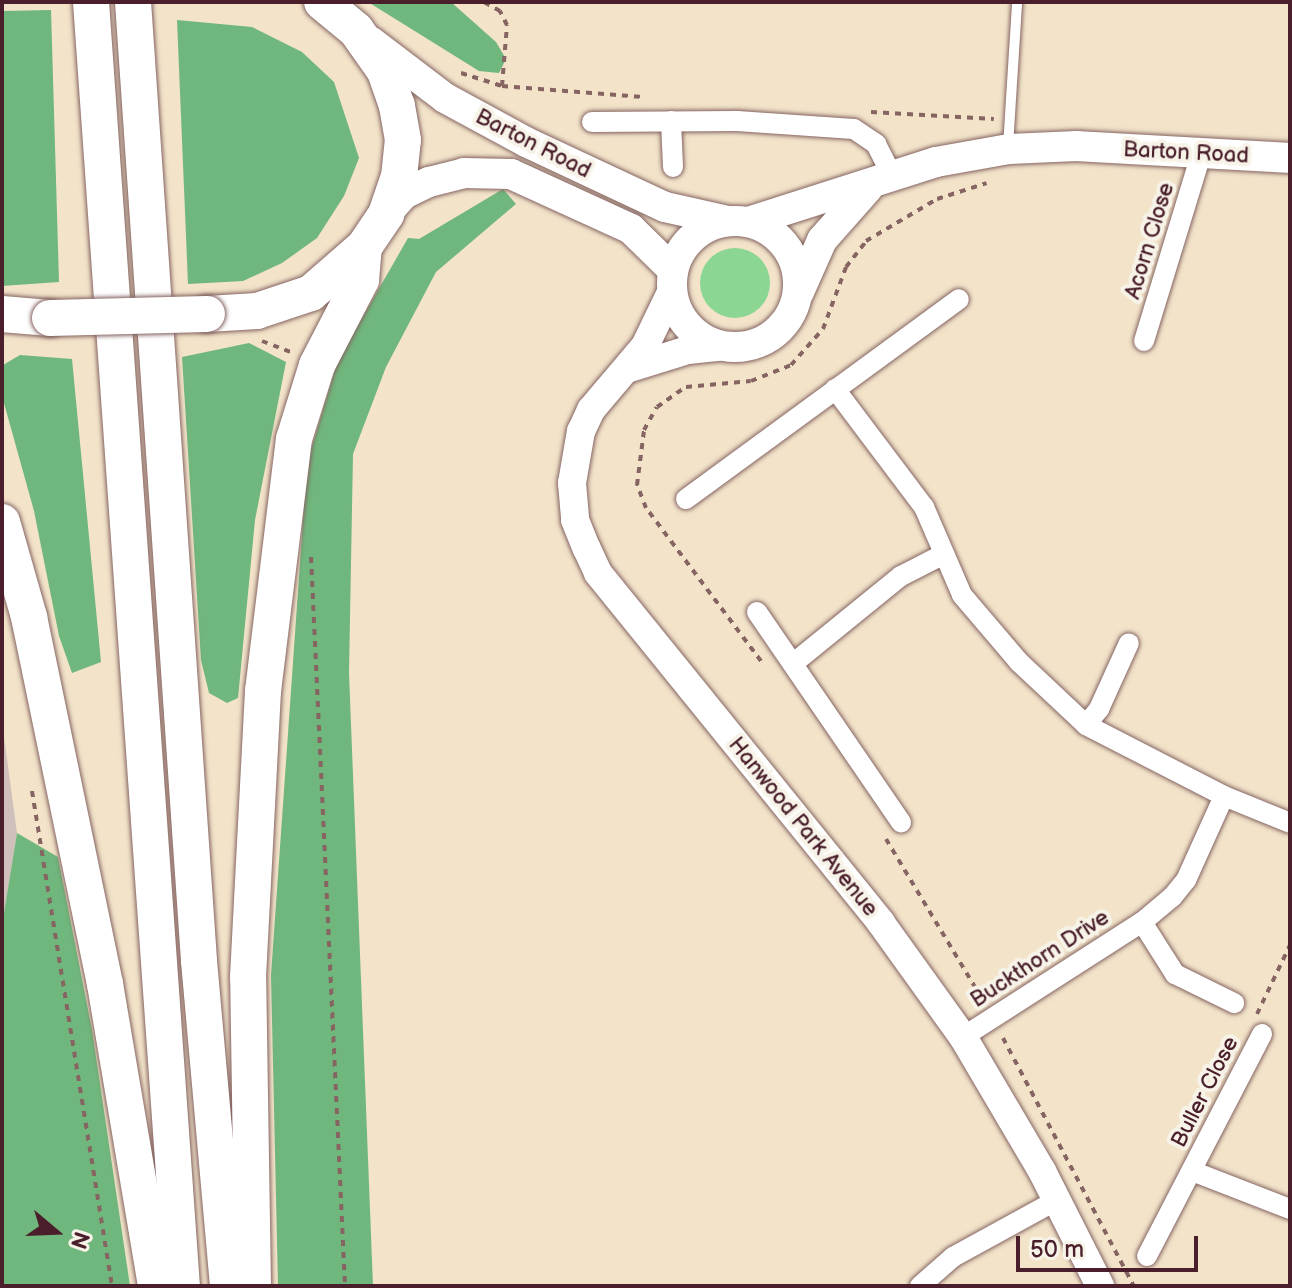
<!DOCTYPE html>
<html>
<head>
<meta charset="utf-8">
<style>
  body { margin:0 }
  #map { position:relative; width:1292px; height:1288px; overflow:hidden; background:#f2e3c9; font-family:"Balsamiq Sans",sans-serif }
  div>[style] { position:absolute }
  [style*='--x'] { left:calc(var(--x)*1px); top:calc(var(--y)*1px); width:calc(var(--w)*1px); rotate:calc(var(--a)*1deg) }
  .industrial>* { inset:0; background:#cfc0bb }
  .green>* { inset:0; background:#8bd693 }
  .round { border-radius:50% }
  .forest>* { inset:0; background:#70b77d }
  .path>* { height:4px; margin-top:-2px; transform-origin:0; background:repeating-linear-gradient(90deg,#856462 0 6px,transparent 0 12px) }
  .roads { filter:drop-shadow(0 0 2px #856462) drop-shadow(0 0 2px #856462) }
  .lane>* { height:10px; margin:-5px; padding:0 5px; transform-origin:5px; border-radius:5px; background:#fff }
  .street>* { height:20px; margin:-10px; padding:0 10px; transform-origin:10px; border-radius:10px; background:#fff }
  .secondary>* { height:28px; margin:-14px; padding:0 14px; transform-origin:14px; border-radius:14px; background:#fff }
  .primary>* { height:30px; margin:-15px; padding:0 15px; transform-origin:15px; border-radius:15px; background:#fff }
  .primary>.ring { margin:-15px; padding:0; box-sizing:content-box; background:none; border:30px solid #fff; border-radius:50% }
  .highway>* { height:36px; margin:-18px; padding:0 18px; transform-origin:18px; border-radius:18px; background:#fff }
  .bridges { filter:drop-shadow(0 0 2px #856462) drop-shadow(0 0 2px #856462) }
  .highway-bridge>* { height:36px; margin:-18px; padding:0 18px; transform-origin:18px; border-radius:18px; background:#fff }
  span { translate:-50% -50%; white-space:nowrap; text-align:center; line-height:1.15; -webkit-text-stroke:8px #f7f3e8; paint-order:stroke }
  .street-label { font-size:22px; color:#4a1f2b }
  .frame { position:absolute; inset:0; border:4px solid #4a1f2b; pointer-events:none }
  .north { position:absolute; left:16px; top:1192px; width:80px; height:80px; -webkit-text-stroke:6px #f7f3e8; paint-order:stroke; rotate:109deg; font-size:22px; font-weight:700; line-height:32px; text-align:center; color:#4a1f2b }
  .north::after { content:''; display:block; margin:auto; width:28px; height:36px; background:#4a1f2b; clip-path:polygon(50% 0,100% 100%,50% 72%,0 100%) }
  .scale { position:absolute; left:1016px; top:1236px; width:182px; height:36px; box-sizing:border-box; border:4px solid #4a1f2b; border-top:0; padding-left:10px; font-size:24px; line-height:28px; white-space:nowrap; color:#4a1f2b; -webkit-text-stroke:6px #f7f3e8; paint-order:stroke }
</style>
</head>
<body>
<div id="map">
  <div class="industrial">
    <i style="clip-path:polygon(2px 722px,17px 833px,2px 925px)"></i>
  </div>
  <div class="green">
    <i class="round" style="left:700px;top:248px;width:70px;height:70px"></i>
  </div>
  <div class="forest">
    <i style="clip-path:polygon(368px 2px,451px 2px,496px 42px,506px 59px,499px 73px,479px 71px)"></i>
    <i style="clip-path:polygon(51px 10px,59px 282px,2px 286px,2px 11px)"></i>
    <i style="clip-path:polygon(177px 20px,252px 27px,302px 52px,334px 82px,359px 158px,344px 196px,317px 238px,282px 263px,243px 281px,188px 284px)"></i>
    <i style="clip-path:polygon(503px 189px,516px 204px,436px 272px,386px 367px,353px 454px,349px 673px,373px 1286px,278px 1286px,271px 975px,307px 463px,338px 360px,408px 238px,419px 239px)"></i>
    <i style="clip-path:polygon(249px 343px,286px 362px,255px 520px,238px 698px,227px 703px,209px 693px,201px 660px,182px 357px)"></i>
    <i style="clip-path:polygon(20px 355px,72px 359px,101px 662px,72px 673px,59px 636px,34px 511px,2px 396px,3px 365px)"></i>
    <i style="clip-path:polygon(17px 833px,58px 857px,92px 1030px,130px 1286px,2px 1286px,2px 925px)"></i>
  </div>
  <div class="path">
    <i style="--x:461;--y:73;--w:43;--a:17.6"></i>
    <i style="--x:502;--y:86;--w:61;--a:-85.3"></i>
    <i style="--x:507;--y:25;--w:16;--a:-117"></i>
    <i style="--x:500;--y:11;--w:18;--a:-151"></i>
    <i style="--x:502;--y:86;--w:141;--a:4.5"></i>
    <i style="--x:871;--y:112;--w:123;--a:3.3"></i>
    <i style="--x:262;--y:341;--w:31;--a:21"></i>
    <i style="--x:311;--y:557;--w:730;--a:87.33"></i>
    <i style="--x:761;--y:661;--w:191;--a:-126.9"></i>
    <i style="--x:646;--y:508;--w:25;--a:-111"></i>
    <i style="--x:637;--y:485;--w:55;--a:-82.7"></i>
    <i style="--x:644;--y:430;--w:26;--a:-61"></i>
    <i style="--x:657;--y:407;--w:35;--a:-35"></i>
    <i style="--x:686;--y:387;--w:65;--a:-5.3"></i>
    <i style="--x:751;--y:381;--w:43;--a:-21.8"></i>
    <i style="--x:791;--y:365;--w:48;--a:-48.4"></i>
    <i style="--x:823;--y:329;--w:66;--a:-69.6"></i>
    <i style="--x:846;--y:267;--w:33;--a:-52"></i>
    <i style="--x:866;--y:241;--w:82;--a:-30.6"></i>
    <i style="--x:937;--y:199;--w:52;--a:-17.7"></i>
    <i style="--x:32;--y:791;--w:501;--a:80.82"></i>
    <i style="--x:886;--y:839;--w:187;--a:59"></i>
    <i style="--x:1257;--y:1014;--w:76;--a:-64.4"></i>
    <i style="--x:1003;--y:1038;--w:280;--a:62.2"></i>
  </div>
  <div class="roads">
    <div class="lane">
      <i style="--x:1008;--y:147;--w:145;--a:-86.4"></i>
    </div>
    <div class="street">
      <i style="--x:671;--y:121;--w:46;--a:87.5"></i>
      <i style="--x:592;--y:122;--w:145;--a:-0.4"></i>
      <i style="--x:737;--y:121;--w:117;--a:3.9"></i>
      <i style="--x:854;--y:129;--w:27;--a:34"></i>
      <i style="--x:876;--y:144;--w:38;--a:63"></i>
      <i style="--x:1144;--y:341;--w:195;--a:-73"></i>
      <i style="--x:835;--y:389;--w:148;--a:53"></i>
      <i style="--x:924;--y:507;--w:96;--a:66.6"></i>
      <i style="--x:962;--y:595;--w:88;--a:49.6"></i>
      <i style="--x:1019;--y:662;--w:92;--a:43.2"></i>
      <i style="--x:1086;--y:725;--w:155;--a:27.2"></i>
      <i style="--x:1224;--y:796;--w:92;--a:114.3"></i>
      <i style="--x:1186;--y:880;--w:22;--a:129"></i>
      <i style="--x:1172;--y:897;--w:39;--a:140"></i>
      <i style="--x:1142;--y:922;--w:213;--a:147.3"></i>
      <i style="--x:686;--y:499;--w:338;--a:-36.2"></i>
      <i style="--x:757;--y:612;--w:255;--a:55.6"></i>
      <i style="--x:795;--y:662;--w:136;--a:-39.1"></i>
      <i style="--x:901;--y:576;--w:46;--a:-27.1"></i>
      <i style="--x:1086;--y:725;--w:21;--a:-51"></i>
      <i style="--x:1099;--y:709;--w:72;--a:-65.6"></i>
      <i style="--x:1224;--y:796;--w:71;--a:22.2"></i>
      <i style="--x:1142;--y:922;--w:62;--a:57.6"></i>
      <i style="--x:1175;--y:974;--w:66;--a:26.2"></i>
      <i style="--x:1192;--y:1171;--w:105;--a:21.2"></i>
      <i style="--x:1147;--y:1256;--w:250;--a:-62.6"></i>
      <i style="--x:920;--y:1286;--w:44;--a:-41.3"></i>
      <i style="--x:953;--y:1257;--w:119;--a:-28.7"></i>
    </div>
    <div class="secondary">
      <i style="--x:672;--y:290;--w:62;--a:115.7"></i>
      <i style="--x:645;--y:346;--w:84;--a:130.2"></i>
      <i style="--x:591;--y:410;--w:23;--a:115"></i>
      <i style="--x:581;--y:431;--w:53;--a:99.8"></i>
      <i style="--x:572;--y:483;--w:37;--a:85"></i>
      <i style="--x:575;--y:520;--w:31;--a:68"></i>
      <i style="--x:587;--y:549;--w:26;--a:65"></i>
      <i style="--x:598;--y:573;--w:450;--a:51"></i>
      <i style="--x:881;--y:923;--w:140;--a:54.3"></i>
      <i style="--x:963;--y:1037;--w:156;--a:59.5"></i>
      <i style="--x:1042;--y:1171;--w:129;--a:63.2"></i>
      <i style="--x:627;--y:369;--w:64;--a:-17.3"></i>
      <i style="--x:688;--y:350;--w:38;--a:-6"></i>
    </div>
    <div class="primary">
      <i style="--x:370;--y:41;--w:94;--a:37.2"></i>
      <i style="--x:445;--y:98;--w:92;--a:28.5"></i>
      <i style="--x:526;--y:142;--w:153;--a:25.1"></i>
      <i style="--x:665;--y:207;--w:65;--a:12.5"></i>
      <i style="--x:386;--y:214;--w:27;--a:-48"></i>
      <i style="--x:404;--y:194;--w:28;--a:-26"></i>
      <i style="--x:429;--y:182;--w:36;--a:-14"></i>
      <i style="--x:464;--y:173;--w:47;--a:1.2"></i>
      <i style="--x:511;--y:174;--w:132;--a:24.6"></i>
      <i style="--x:631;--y:229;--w:59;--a:44.3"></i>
      <i class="ring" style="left:672px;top:221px;width:96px;height:96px"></i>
      <i style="--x:748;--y:222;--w:197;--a:-17.7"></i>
      <i style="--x:936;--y:162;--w:74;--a:-10.1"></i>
      <i style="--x:1009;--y:149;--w:68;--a:-2.5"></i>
      <i style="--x:1077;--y:146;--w:213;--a:3.2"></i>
      <i style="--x:799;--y:292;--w:57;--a:-66.1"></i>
      <i style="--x:822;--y:240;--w:69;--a:-48.5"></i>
    </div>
    <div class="highway">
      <i style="--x:91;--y:2;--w:1287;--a:85.95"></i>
      <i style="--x:133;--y:2;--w:961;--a:86.06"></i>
      <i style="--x:199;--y:961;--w:326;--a:84.9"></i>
      <i style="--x:2;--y:314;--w:48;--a:4.8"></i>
      <i style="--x:207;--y:314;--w:50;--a:-3.4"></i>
      <i style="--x:257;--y:311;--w:57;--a:-18.4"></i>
      <i style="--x:311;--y:293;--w:70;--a:-41"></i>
      <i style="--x:364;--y:247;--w:40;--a:-56"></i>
      <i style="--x:386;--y:214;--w:39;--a:-71"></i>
      <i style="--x:399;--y:177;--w:37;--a:-84"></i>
      <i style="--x:403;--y:140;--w:35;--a:-100"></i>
      <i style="--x:397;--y:106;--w:37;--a:-109"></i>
      <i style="--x:385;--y:71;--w:50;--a:-125.3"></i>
      <i style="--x:356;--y:30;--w:44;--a:-140.5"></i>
      <i style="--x:2;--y:522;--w:99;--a:74.1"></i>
      <i style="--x:29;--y:617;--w:375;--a:78.3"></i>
      <i style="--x:105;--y:984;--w:306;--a:80.4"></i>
      <i style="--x:253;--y:1286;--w:309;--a:-90.9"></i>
      <i style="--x:248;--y:977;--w:286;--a:-87"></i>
      <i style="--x:263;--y:691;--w:254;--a:-83"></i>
      <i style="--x:294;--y:439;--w:77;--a:-72.7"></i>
      <i style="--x:317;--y:365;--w:96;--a:-62.6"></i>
      <i style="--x:361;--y:280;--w:33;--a:-85"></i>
    </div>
  </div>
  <div class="bridges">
    <div class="highway-bridge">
      <i style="--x:50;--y:318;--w:157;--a:-1.5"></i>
    </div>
  </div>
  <div class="street-label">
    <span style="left:533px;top:144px;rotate:27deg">Barton Road</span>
    <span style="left:1186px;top:153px;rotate:3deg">Barton Road</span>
    <span style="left:1150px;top:241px;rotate:-73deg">Acorn Close</span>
    <span style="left:803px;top:827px;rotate:51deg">Hanwood Park Avenue</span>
    <span style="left:1040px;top:959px;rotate:-33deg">Buckthorn Drive</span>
    <span style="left:1205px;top:1092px;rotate:-63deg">Buller Close</span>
  </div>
  <div class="frame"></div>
  <div class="north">N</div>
  <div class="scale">50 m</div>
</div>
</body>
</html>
